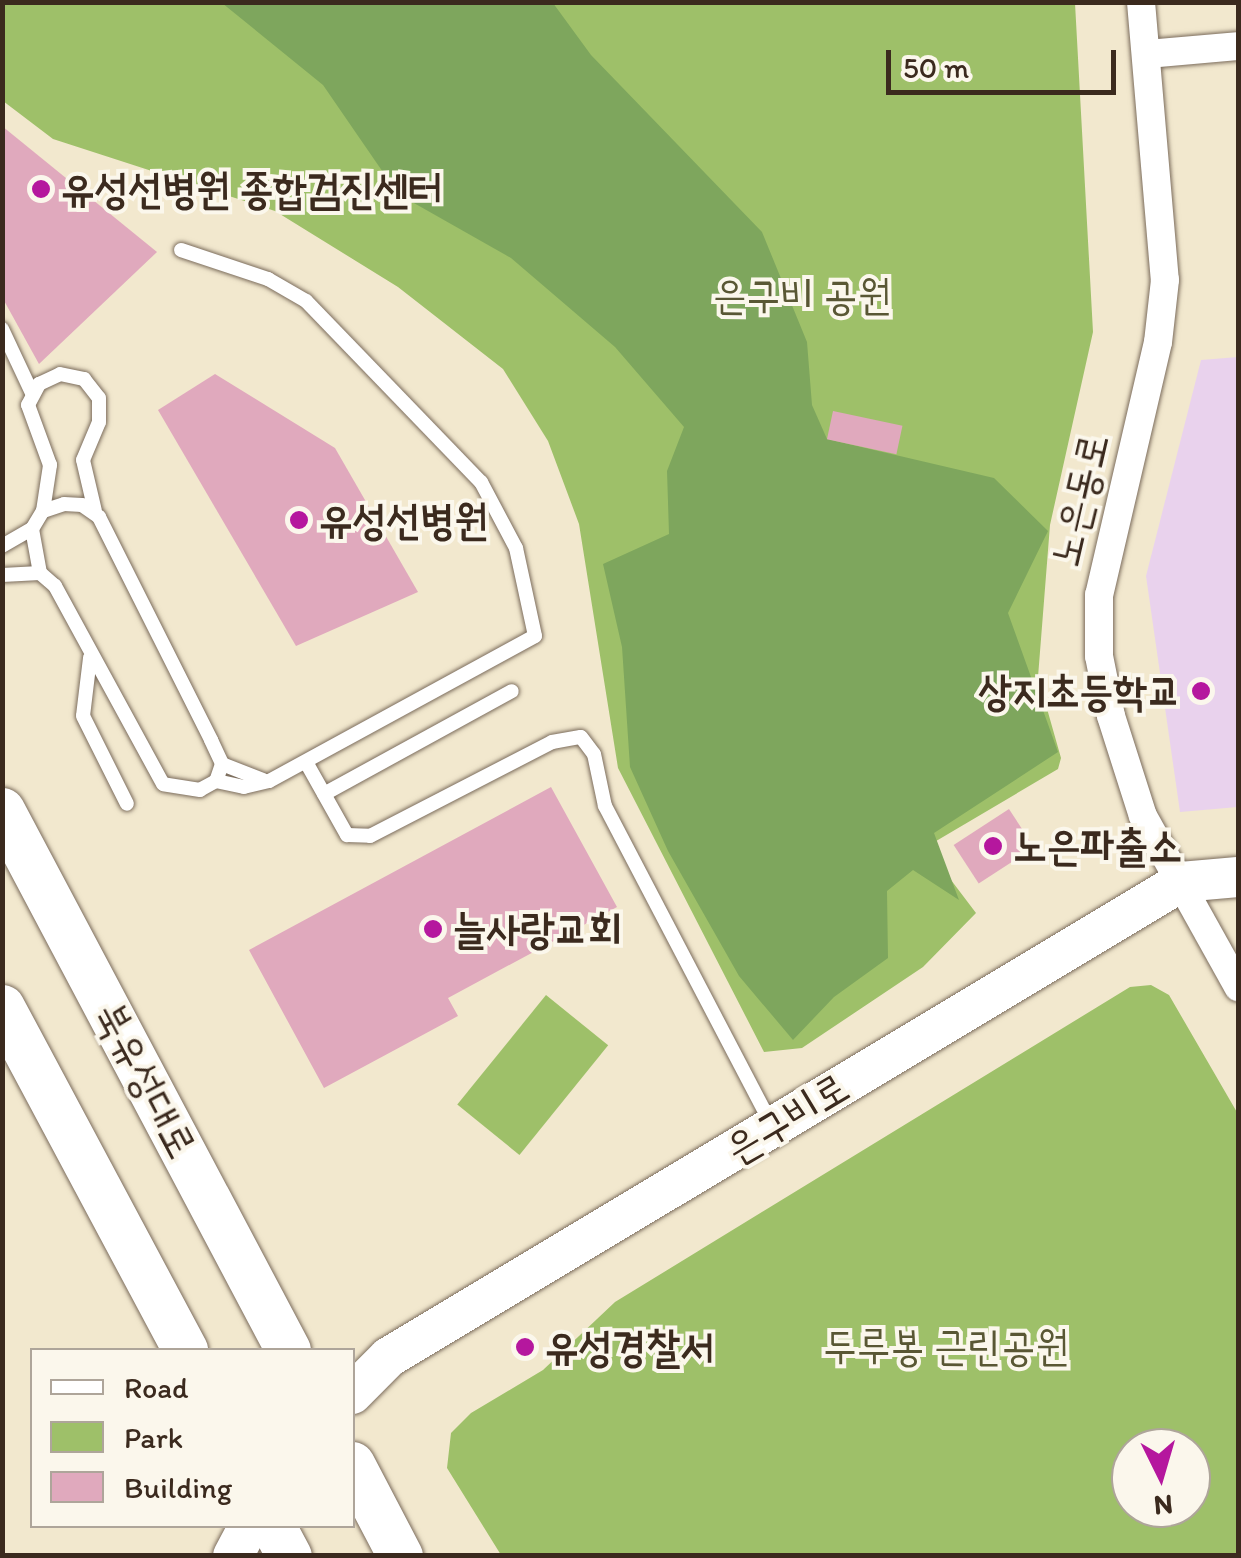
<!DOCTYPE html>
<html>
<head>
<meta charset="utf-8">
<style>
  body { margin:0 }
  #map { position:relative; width:1241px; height:1558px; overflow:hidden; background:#f2e8ce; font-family:Itim,"Poor Story",sans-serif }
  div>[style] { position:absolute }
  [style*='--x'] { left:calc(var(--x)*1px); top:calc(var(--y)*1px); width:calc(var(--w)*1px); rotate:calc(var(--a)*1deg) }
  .built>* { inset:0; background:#e9d2ed }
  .green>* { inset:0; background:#9ec069; transform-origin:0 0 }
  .forest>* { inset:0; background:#7ea65d }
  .building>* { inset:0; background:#e0a9bd; transform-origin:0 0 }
  .roads { filter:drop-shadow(0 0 2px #7b6c5c) drop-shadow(0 0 2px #7b6c5c) }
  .lane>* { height:14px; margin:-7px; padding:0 7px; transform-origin:7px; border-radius:7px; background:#fff }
  .street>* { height:28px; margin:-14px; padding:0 14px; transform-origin:14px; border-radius:14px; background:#fff }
  .secondary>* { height:40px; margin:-20px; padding:0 20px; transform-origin:20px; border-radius:20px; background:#fff }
  .primary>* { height:45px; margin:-22.5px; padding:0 22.5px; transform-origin:22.5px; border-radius:22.5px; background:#fff }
  .dots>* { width:28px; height:28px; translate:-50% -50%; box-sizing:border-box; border:5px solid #fbf7ec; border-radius:50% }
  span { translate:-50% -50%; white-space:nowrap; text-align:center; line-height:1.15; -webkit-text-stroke:8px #fbf7ec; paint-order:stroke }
  .poi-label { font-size:42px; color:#3b2a1e; font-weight:700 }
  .left { translate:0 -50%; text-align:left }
  .right { translate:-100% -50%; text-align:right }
  .park-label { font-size:42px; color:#595734 }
  .street-label { font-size:42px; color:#3b2a1e }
  .frame { position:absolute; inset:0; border:5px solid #3b2a1e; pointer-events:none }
  .legend { position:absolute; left:30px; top:1348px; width:325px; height:180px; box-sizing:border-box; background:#fbf7ec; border:2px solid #aea59a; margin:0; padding:12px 18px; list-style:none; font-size:30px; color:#3b2a1e }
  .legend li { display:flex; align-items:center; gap:20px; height:50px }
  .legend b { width:50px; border:2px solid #aea59a }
  .north { position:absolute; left:1111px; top:1428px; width:100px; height:100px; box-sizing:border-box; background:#fbf7ec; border:2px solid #aea59a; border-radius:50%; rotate:175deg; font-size:28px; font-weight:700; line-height:40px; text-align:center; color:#3b2a1e }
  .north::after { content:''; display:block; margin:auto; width:35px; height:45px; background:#b5179e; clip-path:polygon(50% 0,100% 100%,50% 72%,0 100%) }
  .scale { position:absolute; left:886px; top:50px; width:230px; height:45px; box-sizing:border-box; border:5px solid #3b2a1e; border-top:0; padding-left:12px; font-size:30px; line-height:35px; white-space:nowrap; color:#3b2a1e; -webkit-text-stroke:8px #fbf7ec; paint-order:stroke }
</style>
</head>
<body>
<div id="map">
  <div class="built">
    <i style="clip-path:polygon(1238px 357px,1238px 807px,1180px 812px,1146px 576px,1201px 360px)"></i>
  </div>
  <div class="green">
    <i style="clip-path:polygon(2px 3px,1075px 3px,1093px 332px,1050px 525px,1038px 677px,1061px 758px,1058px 769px,926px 847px,976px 913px,923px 967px,802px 1048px,764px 1052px,618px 768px,579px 524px,548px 441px,503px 369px,398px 287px,275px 211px,53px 139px,3px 101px)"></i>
    <i style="clip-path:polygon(evenodd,1151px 985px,1169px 995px,1238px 1114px,1238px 1555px,501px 1555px,447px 1468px,451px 1433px,471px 1413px,543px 1370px,615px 1302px,1130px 987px,1151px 985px,1131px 1448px,1191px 1448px,1191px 1508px,1131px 1508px,1131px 1448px)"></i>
    <i style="left:546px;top:995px;width:80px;height:141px;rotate:39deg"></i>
  </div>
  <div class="forest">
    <i style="clip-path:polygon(222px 3px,553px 3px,591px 55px,762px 232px,807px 342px,812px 405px,827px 439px,994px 478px,1048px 531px,1008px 613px,1058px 752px,934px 833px,959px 900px,913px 870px,887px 891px,888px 958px,834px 997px,793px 1040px,739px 976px,668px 851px,630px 767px,622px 647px,603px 564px,669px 534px,667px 471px,684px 427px,615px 347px,511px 258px,398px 194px,323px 85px)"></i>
  </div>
  <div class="building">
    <i style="clip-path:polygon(2px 126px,157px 252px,39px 364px,2px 297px)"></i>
    <i style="clip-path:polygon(215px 374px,335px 448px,418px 592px,296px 646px,158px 410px)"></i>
    <i style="left:833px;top:411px;width:71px;height:29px;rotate:12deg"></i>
    <i style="clip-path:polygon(551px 787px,617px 907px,448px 998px,458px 1016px,324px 1088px,249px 950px)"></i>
    <i style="left:1009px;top:809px;width:46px;height:66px;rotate:57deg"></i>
  </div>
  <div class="roads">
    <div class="lane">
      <i style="--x:181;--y:250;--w:92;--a:18.4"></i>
      <i style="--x:268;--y:279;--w:44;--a:30.1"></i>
      <i style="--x:306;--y:301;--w:252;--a:46"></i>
      <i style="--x:481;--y:482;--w:75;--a:62.1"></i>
      <i style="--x:516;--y:548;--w:90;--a:77.8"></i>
      <i style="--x:535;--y:636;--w:303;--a:151.4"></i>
      <i style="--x:269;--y:781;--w:26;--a:167"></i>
      <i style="--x:244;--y:787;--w:29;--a:-168"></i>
      <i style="--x:2;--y:329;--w:71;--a:64.9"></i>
      <i style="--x:64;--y:504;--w:18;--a:3"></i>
      <i style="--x:82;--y:505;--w:21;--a:35"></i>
      <i style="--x:99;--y:517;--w:250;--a:63.3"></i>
      <i style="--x:211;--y:740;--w:26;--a:65"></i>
      <i style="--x:222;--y:764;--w:18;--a:109"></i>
      <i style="--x:216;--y:781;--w:18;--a:151"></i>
      <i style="--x:200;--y:790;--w:37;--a:-171"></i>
      <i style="--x:163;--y:784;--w:226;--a:-118.6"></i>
      <i style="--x:55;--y:586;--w:20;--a:-139"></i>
      <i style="--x:40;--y:573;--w:45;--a:-100.3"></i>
      <i style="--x:32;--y:529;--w:21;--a:-59"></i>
      <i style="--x:43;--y:511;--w:22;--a:-18"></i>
      <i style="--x:43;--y:511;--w:47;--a:-81.3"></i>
      <i style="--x:50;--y:465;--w:64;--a:-110.1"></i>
      <i style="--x:28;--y:405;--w:24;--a:-62"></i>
      <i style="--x:39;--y:384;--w:23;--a:-25"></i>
      <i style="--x:60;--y:374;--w:25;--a:12"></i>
      <i style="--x:84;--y:379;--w:24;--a:52"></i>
      <i style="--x:99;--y:398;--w:24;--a:90"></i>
      <i style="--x:99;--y:422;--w:41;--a:112.8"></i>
      <i style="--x:83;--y:460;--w:52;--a:76.8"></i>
      <i style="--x:2;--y:546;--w:34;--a:-30"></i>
      <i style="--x:2;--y:575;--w:38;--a:-3"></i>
      <i style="--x:90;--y:658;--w:58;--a:96.9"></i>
      <i style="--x:83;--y:716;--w:98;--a:63.4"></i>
      <i style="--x:306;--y:762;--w:84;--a:60.7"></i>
      <i style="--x:347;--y:835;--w:23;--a:2"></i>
      <i style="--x:370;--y:836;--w:205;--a:-27.3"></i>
      <i style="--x:552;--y:742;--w:29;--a:-10"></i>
      <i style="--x:581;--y:737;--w:21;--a:53"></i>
      <i style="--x:594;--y:754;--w:53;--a:78.1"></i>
      <i style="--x:605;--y:806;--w:361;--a:62.4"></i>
      <i style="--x:222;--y:764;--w:44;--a:21.3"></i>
      <i style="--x:324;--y:794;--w:214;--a:-28.7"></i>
    </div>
    <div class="street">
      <i style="--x:1141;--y:2;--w:279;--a:85.1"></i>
      <i style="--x:1165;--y:280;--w:62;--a:96.4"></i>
      <i style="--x:1158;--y:342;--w:260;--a:103.1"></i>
      <i style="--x:1099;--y:595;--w:61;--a:90"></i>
      <i style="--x:1099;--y:656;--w:61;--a:78.7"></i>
      <i style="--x:1111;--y:716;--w:105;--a:72.3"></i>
      <i style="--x:1143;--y:816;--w:196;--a:60.9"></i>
      <i style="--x:1147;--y:54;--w:91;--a:-5"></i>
    </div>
    <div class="secondary">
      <i style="--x:352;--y:1394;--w:52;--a:-45"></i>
      <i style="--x:389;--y:1357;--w:924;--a:-30.95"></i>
      <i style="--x:1181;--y:882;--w:57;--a:-5"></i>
      <i style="--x:233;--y:1556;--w:34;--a:-62"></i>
    </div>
    <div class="primary">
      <i style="--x:2;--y:810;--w:611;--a:62.09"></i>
      <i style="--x:2;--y:1007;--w:389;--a:61.9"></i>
      <i style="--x:352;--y:1464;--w:104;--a:62.4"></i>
      <i style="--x:273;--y:1526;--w:34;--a:62"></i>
    </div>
  </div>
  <div class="dots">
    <i style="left:41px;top:189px;background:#b5179e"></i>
    <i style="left:299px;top:520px;background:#b5179e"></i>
    <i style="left:1201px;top:691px;background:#b5179e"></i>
    <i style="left:993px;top:846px;background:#b5179e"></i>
    <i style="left:433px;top:929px;background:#b5179e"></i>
    <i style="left:525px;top:1347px;background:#b5179e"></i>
  </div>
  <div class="poi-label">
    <span class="left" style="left:61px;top:189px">유성선병원 종합검진센터</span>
    <span class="left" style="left:319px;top:520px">유성선병원</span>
    <span class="right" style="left:1181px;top:691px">상지초등학교</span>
    <span class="left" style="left:1013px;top:846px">노은파출소</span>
    <span class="left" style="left:453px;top:929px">늘사랑교회</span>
    <span class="left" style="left:545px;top:1347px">유성경찰서</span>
  </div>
  <div class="park-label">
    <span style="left:802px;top:295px">은구비 공원</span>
    <span style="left:946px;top:1346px">두루봉 근린공원</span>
  </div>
  <div class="street-label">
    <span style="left:1079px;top:500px;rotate:-77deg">노은동로</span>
    <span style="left:146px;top:1080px;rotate:62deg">북유성대로</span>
    <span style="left:787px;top:1118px;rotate:-31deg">은구비로</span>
  </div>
  <div class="frame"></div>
  <ul class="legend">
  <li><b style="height:12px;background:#fff"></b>Road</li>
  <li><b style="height:28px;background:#9ec069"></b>Park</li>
  <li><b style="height:28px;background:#e0a9bd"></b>Building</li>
  </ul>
  <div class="north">N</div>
  <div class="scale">50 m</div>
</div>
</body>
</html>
